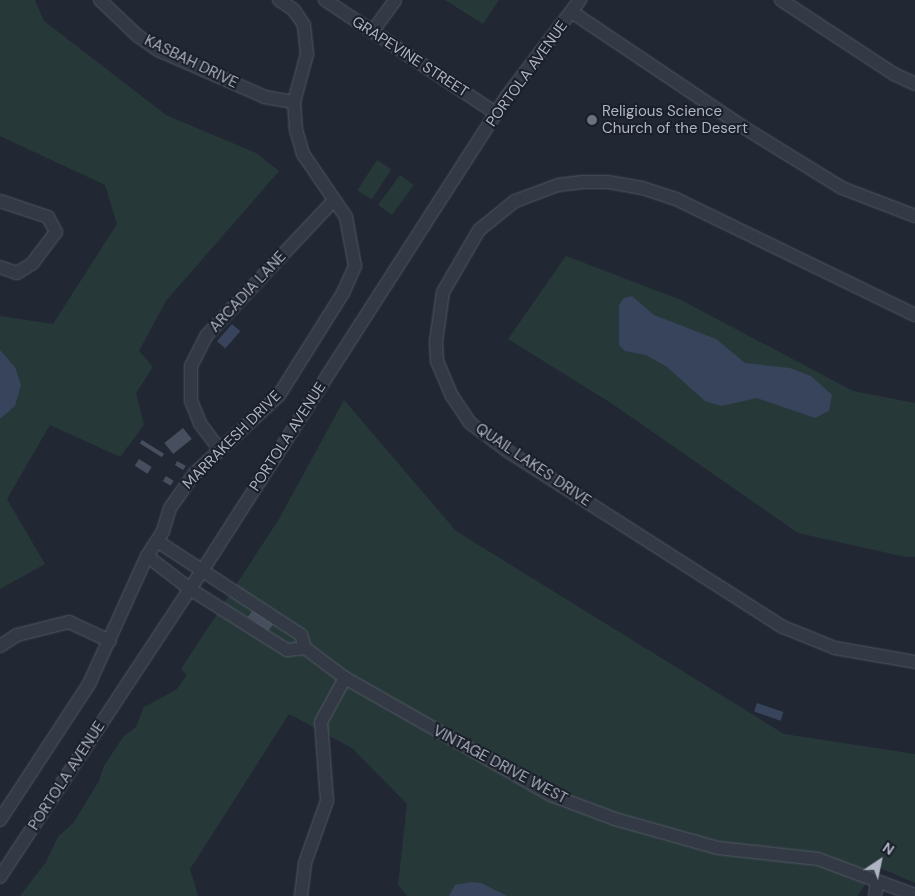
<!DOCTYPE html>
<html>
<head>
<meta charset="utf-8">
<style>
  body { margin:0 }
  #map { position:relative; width:915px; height:896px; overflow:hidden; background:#212834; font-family:"DM Sans",sans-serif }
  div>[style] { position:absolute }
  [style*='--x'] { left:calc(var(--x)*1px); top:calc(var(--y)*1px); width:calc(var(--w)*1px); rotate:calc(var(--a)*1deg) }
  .green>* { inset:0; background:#273839; transform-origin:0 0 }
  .water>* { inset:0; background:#37445c; transform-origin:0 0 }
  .building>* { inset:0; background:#474e5e; transform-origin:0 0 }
  .roads { filter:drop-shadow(0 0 1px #515763) drop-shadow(0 0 1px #515763) }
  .minor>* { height:12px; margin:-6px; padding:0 6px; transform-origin:6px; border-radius:6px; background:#343a45 }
  .dots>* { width:14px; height:14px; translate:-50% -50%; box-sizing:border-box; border:2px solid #1a1f29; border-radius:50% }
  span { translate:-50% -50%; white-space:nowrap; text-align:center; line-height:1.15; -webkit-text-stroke:4px #1a1f29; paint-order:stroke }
  .street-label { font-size:15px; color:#aeb4c2 }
  .poi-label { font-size:15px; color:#aeb4c2 }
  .left { translate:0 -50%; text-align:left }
  .north { position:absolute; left:855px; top:836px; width:50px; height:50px; -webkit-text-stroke:4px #1a1f29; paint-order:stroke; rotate:34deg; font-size:14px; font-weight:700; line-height:20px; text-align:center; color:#aeb4c2 }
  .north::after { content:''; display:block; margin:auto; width:18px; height:22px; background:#aeb4c2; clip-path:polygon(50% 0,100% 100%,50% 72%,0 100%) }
</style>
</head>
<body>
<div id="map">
  <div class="green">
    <i style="clip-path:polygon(0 0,35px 0,44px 21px,166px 115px,256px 153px,279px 171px,166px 301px,139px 351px,153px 367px,136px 393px,144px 425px,120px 457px,50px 425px,7px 499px,45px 564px,0 589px,0 316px,53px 324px,117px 224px,105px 185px,0 136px)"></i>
    <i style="clip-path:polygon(445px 0,499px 0,483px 24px)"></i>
    <i style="left:377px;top:160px;width:17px;height:36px;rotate:33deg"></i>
    <i style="left:400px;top:175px;width:17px;height:37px;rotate:36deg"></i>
    <i style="clip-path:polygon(566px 256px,681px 300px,853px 391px,915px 403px,915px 557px,906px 557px,798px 533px,611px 403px,508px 339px)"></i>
    <i style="clip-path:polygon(344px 400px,456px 531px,784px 734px,915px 754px,915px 883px,878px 867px,857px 896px,407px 896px,398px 885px,407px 804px,352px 748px,289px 714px,190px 869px,198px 896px,20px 896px,46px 862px,58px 837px,74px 822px,99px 781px,104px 766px,123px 737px,136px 727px,144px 707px,176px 690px,187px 675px,181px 669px,279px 519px)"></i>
  </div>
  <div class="water">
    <i style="clip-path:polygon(632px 296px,654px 315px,716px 339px,745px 363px,790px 368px,811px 376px,832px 395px,829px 411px,815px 418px,757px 398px,721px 406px,705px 401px,667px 367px,646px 355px,625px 351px,619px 345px,619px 305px,624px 298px)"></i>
    <i style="left:232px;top:324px;width:11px;height:23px;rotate:41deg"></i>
    <i style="clip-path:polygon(0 350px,15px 367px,21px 385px,15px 406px,0 419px)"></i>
    <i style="left:757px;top:703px;width:28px;height:9px;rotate:19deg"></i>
    <i style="clip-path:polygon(471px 882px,481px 883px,507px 896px,449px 896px,455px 885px)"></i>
  </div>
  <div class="building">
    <i style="left:183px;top:428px;width:14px;height:24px;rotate:51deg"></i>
    <i style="left:142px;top:440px;width:26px;height:4px;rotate:32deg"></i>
    <i style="left:139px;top:459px;width:15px;height:8px;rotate:32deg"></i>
    <i style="clip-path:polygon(177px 461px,186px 466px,183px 470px,175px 465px)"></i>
    <i style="left:166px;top:476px;width:9px;height:6px;rotate:32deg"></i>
    <i style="left:254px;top:608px;width:25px;height:11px;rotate:34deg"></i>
  </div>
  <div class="roads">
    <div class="minor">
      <i style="--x:100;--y:0;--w:52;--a:43.5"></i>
      <i style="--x:138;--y:36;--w:24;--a:35"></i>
      <i style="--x:158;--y:50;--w:117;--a:23.7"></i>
      <i style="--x:265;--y:97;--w:29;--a:10"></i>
      <i style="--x:325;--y:0;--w:205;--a:33.5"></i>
      <i style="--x:781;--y:0;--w:135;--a:33.2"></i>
      <i style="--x:894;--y:74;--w:23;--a:25"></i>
      <i style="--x:572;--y:12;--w:206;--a:33.9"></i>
      <i style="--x:743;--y:127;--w:116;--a:31.6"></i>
      <i style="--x:842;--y:188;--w:78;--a:21"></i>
      <i style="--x:372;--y:32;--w:39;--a:-54"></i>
      <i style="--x:0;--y:201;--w:51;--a:18.4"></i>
      <i style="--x:48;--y:217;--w:17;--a:62"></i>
      <i style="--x:56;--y:232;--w:39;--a:127"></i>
      <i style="--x:33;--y:263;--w:19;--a:148"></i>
      <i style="--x:17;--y:273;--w:18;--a:-161"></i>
      <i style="--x:915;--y:315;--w:266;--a:-154.1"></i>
      <i style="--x:676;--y:199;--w:36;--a:-162"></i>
      <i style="--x:642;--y:188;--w:35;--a:-170"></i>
      <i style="--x:608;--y:182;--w:26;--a:180"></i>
      <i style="--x:582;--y:182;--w:24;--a:173"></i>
      <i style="--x:558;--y:185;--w:46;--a:159.6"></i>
      <i style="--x:515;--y:201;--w:46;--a:141.1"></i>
      <i style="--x:479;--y:230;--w:72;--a:120.1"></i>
      <i style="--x:443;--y:292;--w:50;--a:98"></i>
      <i style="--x:436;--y:342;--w:19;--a:87"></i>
      <i style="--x:437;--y:361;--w:38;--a:67"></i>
      <i style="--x:452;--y:396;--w:32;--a:56"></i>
      <i style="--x:470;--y:423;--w:49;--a:36.6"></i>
      <i style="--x:509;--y:452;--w:325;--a:32.6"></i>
      <i style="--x:783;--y:627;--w:56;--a:22"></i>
      <i style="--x:835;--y:648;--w:81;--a:9.9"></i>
      <i style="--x:220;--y:450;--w:34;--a:-127"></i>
      <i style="--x:200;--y:423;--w:24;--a:-112"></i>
      <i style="--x:191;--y:401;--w:35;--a:-90"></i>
      <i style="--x:191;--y:366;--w:35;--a:-63"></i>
      <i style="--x:207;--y:335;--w:185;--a:-46.7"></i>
      <i style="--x:157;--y:541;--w:172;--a:33.1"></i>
      <i style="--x:301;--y:635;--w:14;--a:73"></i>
      <i style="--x:305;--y:648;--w:50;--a:36.9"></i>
      <i style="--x:345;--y:678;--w:237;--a:29.6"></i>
      <i style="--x:551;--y:795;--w:68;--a:20.6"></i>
      <i style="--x:615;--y:819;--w:107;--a:15.7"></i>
      <i style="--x:718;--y:848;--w:101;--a:6.3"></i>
      <i style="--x:818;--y:859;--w:103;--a:20.4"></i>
      <i style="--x:147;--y:556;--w:54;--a:37.5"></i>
      <i style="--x:190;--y:589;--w:115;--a:32.2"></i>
      <i style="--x:287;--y:650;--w:18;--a:-6"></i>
      <i style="--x:0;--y:646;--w:20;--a:-33"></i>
      <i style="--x:17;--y:635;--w:54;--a:-14"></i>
      <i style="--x:69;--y:622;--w:45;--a:24.9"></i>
      <i style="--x:0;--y:820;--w:163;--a:-56.8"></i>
      <i style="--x:89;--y:684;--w:141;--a:-65.6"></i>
      <i style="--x:147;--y:556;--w:30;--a:-57"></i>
      <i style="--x:163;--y:531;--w:24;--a:-73"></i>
      <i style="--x:170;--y:508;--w:42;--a:-54.8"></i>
      <i style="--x:194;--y:474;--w:116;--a:-42.9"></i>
      <i style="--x:279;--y:395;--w:120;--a:-57.9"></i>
      <i style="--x:343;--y:293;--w:30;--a:-66"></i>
      <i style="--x:355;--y:266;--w:50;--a:-100.4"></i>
      <i style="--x:346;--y:217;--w:76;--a:-124.3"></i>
      <i style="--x:303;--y:154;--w:25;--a:-106"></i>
      <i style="--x:296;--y:130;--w:28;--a:-94"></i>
      <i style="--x:294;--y:102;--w:50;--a:-74.8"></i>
      <i style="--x:307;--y:54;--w:29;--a:-96"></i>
      <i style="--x:304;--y:25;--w:18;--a:-124"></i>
      <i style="--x:294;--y:10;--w:18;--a:-146"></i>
      <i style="--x:0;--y:877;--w:367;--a:-56.6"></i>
      <i style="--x:202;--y:571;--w:564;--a:-57.3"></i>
      <i style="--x:507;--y:96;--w:121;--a:-52.8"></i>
      <i style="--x:301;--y:896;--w:33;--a:-83"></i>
      <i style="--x:305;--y:863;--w:66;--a:-70.5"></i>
      <i style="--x:327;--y:801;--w:79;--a:-94.3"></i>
      <i style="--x:321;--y:722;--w:50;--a:-61.4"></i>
      <i style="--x:875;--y:896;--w:14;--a:-82"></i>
    </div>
  </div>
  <div class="dots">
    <i style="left:592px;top:120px;background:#6b7280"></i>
  </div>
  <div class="street-label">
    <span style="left:410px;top:57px;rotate:33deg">GRAPEVINE STREET</span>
    <span style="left:191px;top:62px;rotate:26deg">KASBAH DRIVE</span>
    <span style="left:527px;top:74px;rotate:-54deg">PORTOLA AVENUE</span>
    <span style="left:248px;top:292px;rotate:-47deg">ARCADIA LANE</span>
    <span style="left:288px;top:437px;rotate:-57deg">PORTOLA AVENUE</span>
    <span style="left:232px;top:440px;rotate:-45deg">MARRAKESH DRIVE</span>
    <span style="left:533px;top:465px;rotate:34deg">QUAIL LAKES DRIVE</span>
    <span style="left:500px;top:765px;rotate:28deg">VINTAGE DRIVE WEST</span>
    <span style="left:67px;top:776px;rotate:-57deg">PORTOLA AVENUE</span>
  </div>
  <div class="poi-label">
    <span class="left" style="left:602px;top:120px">Religious Science<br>Church of the Desert</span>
  </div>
  <div class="north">N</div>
</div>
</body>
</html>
